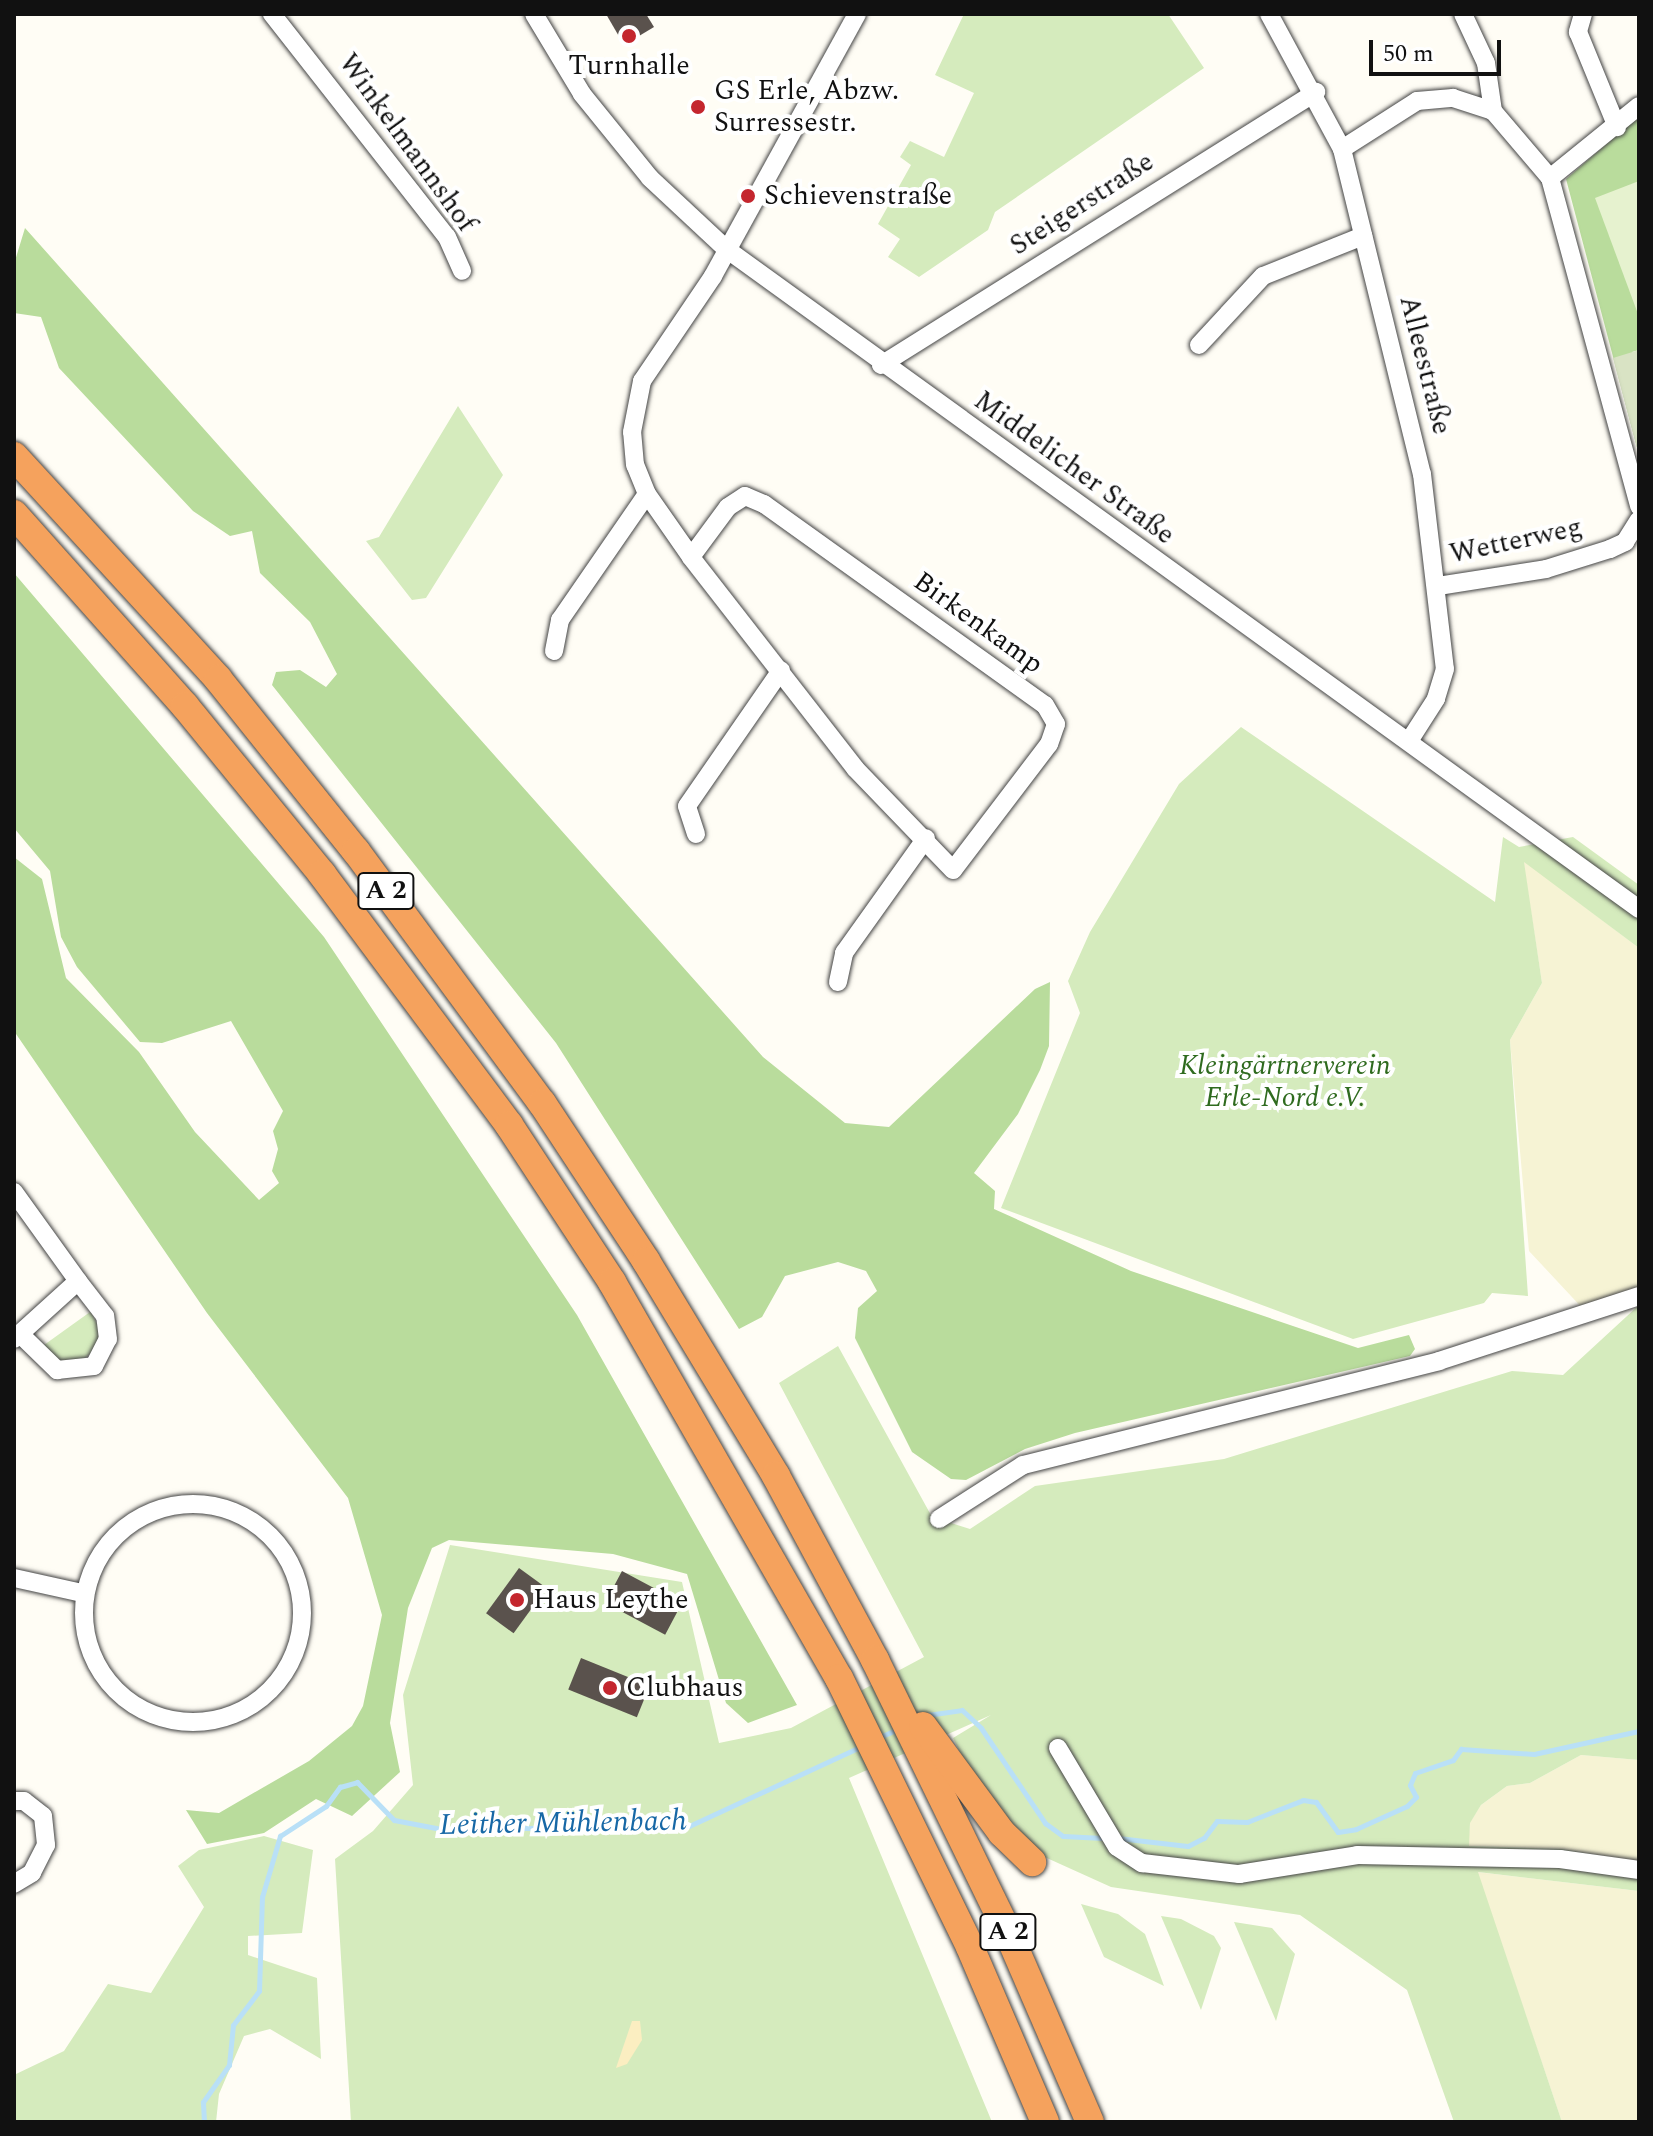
<!DOCTYPE html>
<html>
<head>
<meta charset="utf-8">
<style>
  body { margin:0 }
  #map { position:relative; width:1653px; height:2136px; overflow:hidden; background:#fffdf5; font-family:Spectral,serif }
  div>[style] { position:absolute }
  [style*='--x'] { left:calc(var(--x)*1px); top:calc(var(--y)*1px); width:calc(var(--w)*1px); rotate:calc(var(--a)*1deg) }
  .farmland>* { inset:0; background:#f6f3d4 }
  .green>* { inset:0; background:#d5ebbd }
  .forest>* { inset:0; background:#b9dc9c }
  .sand>* { inset:0; background:#fbeec1 }
  .cemetery>* { inset:0; background:#d9e3c4 }
  .pitch>* { inset:0; background:#e6f2cf }
  .stream>* { height:5px; margin:-2.5px; padding:0 2.5px; transform-origin:2.5px; border-radius:2.5px; background:#b9e0f7 }
  .building>* { inset:0; background:#5a524d; transform-origin:0 0 }
  .roads { filter:drop-shadow(0 0 2px #444) drop-shadow(0 0 2px #444) }
  .minor>* { height:18px; margin:-9px; padding:0 9px; transform-origin:9px; border-radius:9px; background:#fff }
  .minor>.ring { margin:-9px; padding:0; box-sizing:content-box; background:none; border:18px solid #fff; border-radius:50% }
  .highway>* { height:28px; margin:-14px; padding:0 14px; transform-origin:14px; border-radius:14px; background:#f5a25d }
  .dots>* { width:22px; height:22px; translate:-50% -50%; box-sizing:border-box; border:4px solid #fff; border-radius:50% }
  span { translate:-50% -50%; white-space:nowrap; text-align:center; line-height:1.15; -webkit-text-stroke:8px #fff; paint-order:stroke }
  .shield-label span { padding:2px 6px; background:#fff; border:2px solid; border-radius:6px; -webkit-text-stroke-width:0 }
  .shield-label { font-size:26px; color:#111; font-weight:700 }
  .poi-label { font-size:28px; color:#111 }
  .left { translate:0 -50%; text-align:left }
  .street-label { font-size:28px; color:#111 }
  .park-label { font-size:28px; color:#2f6b1f; font-style:italic }
  .water-label { font-size:30px; color:#1768a6; font-style:italic }
  .frame { position:absolute; inset:0; border:16px solid #111; pointer-events:none }
  .scale { position:absolute; left:1369px; top:40px; width:132px; height:36px; box-sizing:border-box; border:4px solid #111; border-top:0; padding-left:10px; font-size:24px; line-height:28px; white-space:nowrap; color:#111; -webkit-text-stroke:6px #fff; paint-order:stroke }
</style>
</head>
<body>
<div id="map">
  <div class="farmland">
    <i style="clip-path:polygon(1523px 860px,1639px 948px,1639px 1292px,1585px 1311px,1529px 1251px,1510px 1040px,1542px 983px)"></i>
    <i style="clip-path:polygon(1581px 1755px,1639px 1760px,1639px 1862px,1562px 1849px,1468px 1846px,1470px 1822px,1481px 1805px,1507px 1786px,1530px 1783px)"></i>
    <i style="clip-path:polygon(1477px 1872px,1639px 1891px,1639px 2122px,1562px 2122px)"></i>
  </div>
  <div class="green">
    <i style="clip-path:polygon(964px 14px,1168px 14px,1204px 68px,995px 212px,988px 230px,919px 277px,888px 257px,900px 239px,878px 224px,911px 165px,900px 157px,910px 141px,944px 157px,974px 93px,935px 75px)"></i>
    <i style="clip-path:polygon(458px 406px,503px 475px,426px 598px,412px 600px,366px 541px,379px 537px)"></i>
    <i style="clip-path:polygon(1241px 727px,1495px 902px,1503px 837px,1519px 847px,1573px 837px,1639px 885px,1639px 948px,1524px 862px,1542px 983px,1510px 1040px,1528px 1296px,1492px 1293px,1484px 1303px,1353px 1339px,1001px 1208px,1080px 1013px,1068px 981px,1090px 932px,1179px 784px)"></i>
    <i style="clip-path:polygon(85px 1298px,101px 1333px,94px 1351px,79px 1362px,60px 1362px,33px 1336px,44px 1345px,90px 1312px)"></i>
    <i style="clip-path:polygon(1639px 1305px,1639px 1760px,1581px 1755px,1530px 1783px,1507px 1786px,1481px 1805px,1470px 1823px,1469px 1846px,1562px 1849px,1639px 1862px,1639px 1891px,1478px 1872px,1562px 2122px,1454px 2122px,1407px 1990px,1300px 1915px,1111px 1887px,1038px 1854px,973px 1779px,953px 1738px,991px 1715px,849px 1778px,992px 2122px,351px 2122px,335px 1859px,373px 1831px,413px 1785px,403px 1695px,450px 1545px,682px 1582px,719px 1743px,791px 1728px,924px 1657px,779px 1383px,838px 1346px,932px 1517px,970px 1529px,1035px 1486px,1224px 1459px,1512px 1371px,1563px 1375px)"></i>
    <i style="clip-path:polygon(264px 1836px,313px 1850px,302px 1933px,248px 1936px,248px 1955px,317px 1978px,321px 2059px,270px 2029px,244px 2036px,219px 2094px,216px 2122px,14px 2122px,14px 2075px,64px 2051px,108px 1984px,151px 1993px,204px 1907px,178px 1866px,199px 1850px)"></i>
    <i style="clip-path:polygon(1081px 1904px,1118px 1914px,1145px 1934px,1164px 1986px,1104px 1957px)"></i>
    <i style="clip-path:polygon(1161px 1916px,1181px 1919px,1214px 1936px,1221px 1948px,1201px 2010px)"></i>
    <i style="clip-path:polygon(1234px 1922px,1272px 1928px,1295px 1954px,1276px 2021px)"></i>
  </div>
  <div class="forest">
    <i style="clip-path:polygon(1639px 116px,1639px 350px,1632px 352px,1639px 455px,1566px 179px)"></i>
    <i style="clip-path:polygon(25px 228px,763px 1057px,845px 1123px,889px 1127px,1035px 989px,1050px 982px,1049px 1046px,1040px 1070px,1018px 1114px,974px 1173px,995px 1191px,994px 1209px,1131px 1271px,1358px 1348px,1409px 1335px,1415px 1349px,1410px 1356px,1075px 1433px,1025px 1449px,966px 1480px,951px 1479px,912px 1452px,855px 1338px,858px 1308px,877px 1291px,866px 1271px,838px 1262px,785px 1276px,762px 1317px,739px 1329px,556px 1043px,272px 685px,276px 672px,300px 670px,326px 687px,337px 674px,310px 622px,260px 573px,252px 531px,230px 536px,193px 511px,59px 368px,41px 317px,14px 313px,14px 264px)"></i>
    <i style="clip-path:polygon(14px 573px,324px 937px,577px 1315px,797px 1705px,748px 1723px,726px 1703px,687px 1574px,613px 1554px,449px 1540px,432px 1548px,408px 1608px,390px 1723px,400px 1772px,352px 1816px,316px 1799px,264px 1833px,207px 1844px,186px 1810px,219px 1813px,309px 1761px,352px 1726px,363px 1706px,382px 1615px,348px 1498px,207px 1313px,14px 1031px,14px 857px,42px 879px,66px 978px,139px 1052px,195px 1132px,259px 1200px,279px 1183px,272px 1171px,278px 1149px,273px 1131px,283px 1111px,231px 1021px,162px 1043px,140px 1042px,77px 967px,61px 937px,50px 871px,14px 828px)"></i>
  </div>
  <div class="sand">
    <i style="clip-path:polygon(632px 2021px,640px 2021px,642px 2040px,627px 2064px,616px 2068px)"></i>
  </div>
  <div class="cemetery">
    <i style="clip-path:polygon(1639px 350px,1639px 455px,1613px 358px)"></i>
  </div>
  <div class="pitch">
    <i style="clip-path:polygon(1639px 181px,1639px 314px,1638px 314px,1595px 198px)"></i>
  </div>
  <div class="stream">
    <i style="--x:927;--y:1715;--w:35;--a:-8"></i>
    <i style="--x:962;--y:1710;--w:26;--a:43"></i>
    <i style="--x:981;--y:1728;--w:115;--a:56"></i>
    <i style="--x:1045;--y:1823;--w:22;--a:36"></i>
    <i style="--x:1063;--y:1836;--w:40;--a:2.9"></i>
    <i style="--x:880;--y:1737;--w:22;--a:-24"></i>
    <i style="--x:1118;--y:1838;--w:70;--a:6.5"></i>
    <i style="--x:1188;--y:1846;--w:18;--a:-27"></i>
    <i style="--x:1204;--y:1838;--w:21;--a:-53"></i>
    <i style="--x:1217;--y:1821;--w:30;--a:2"></i>
    <i style="--x:1247;--y:1822;--w:60;--a:-21.4"></i>
    <i style="--x:1303;--y:1800;--w:13;--a:9"></i>
    <i style="--x:1316;--y:1802;--w:37;--a:54"></i>
    <i style="--x:1338;--y:1832;--w:18;--a:-9"></i>
    <i style="--x:1356;--y:1829;--w:56;--a:-24.3"></i>
    <i style="--x:1407;--y:1806;--w:13;--a:-45"></i>
    <i style="--x:1416;--y:1797;--w:13;--a:-117"></i>
    <i style="--x:1410;--y:1785;--w:13;--a:-67"></i>
    <i style="--x:1415;--y:1773;--w:40;--a:-18.9"></i>
    <i style="--x:1453;--y:1760;--w:14;--a:-54"></i>
    <i style="--x:1461;--y:1749;--w:73;--a:3.9"></i>
    <i style="--x:1534;--y:1754;--w:107;--a:-12.4"></i>
    <i style="--x:204;--y:2122;--w:20;--a:-93"></i>
    <i style="--x:203;--y:2102;--w:45;--a:-54.9"></i>
    <i style="--x:229;--y:2065;--w:40;--a:-84.3"></i>
    <i style="--x:233;--y:2025;--w:43;--a:-52.6"></i>
    <i style="--x:259;--y:1991;--w:94;--a:-88.2"></i>
    <i style="--x:262;--y:1897;--w:64;--a:-73.6"></i>
    <i style="--x:280;--y:1836;--w:55;--a:-33.1"></i>
    <i style="--x:326;--y:1806;--w:24;--a:-54"></i>
    <i style="--x:340;--y:1787;--w:18;--a:-16"></i>
    <i style="--x:357;--y:1782;--w:53;--a:45.8"></i>
    <i style="--x:394;--y:1820;--w:48;--a:10.8"></i>
    <i style="--x:441;--y:1829;--w:248;--a:-0.7"></i>
    <i style="--x:689;--y:1826;--w:193;--a:-24.8"></i>
  </div>
  <div class="building">
    <i style="clip-path:polygon(606px 14px,646px 14px,654px 27px,624px 45px)"></i>
    <i style="left:519px;top:1568px;width:34px;height:56px;rotate:36deg"></i>
    <i style="left:622px;top:1571px;width:68px;height:36px;rotate:28deg"></i>
    <i style="left:581px;top:1658px;width:74px;height:34px;rotate:22deg"></i>
  </div>
  <div class="roads">
    <div class="minor">
      <i style="--x:272;--y:14;--w:283;--a:51.9"></i>
      <i style="--x:447;--y:237;--w:37;--a:66"></i>
      <i style="--x:534;--y:14;--w:93;--a:59"></i>
      <i style="--x:582;--y:94;--w:108;--a:51"></i>
      <i style="--x:650;--y:178;--w:103;--a:43"></i>
      <i style="--x:725;--y:248;--w:1128;--a:35.87"></i>
      <i style="--x:1269;--y:14;--w:153;--a:61.6"></i>
      <i style="--x:1342;--y:149;--w:335;--a:76.2"></i>
      <i style="--x:1422;--y:474;--w:196;--a:83.3"></i>
      <i style="--x:1445;--y:669;--w:31;--a:107"></i>
      <i style="--x:1436;--y:699;--w:50;--a:122.7"></i>
      <i style="--x:1463;--y:14;--w:54;--a:64.9"></i>
      <i style="--x:1486;--y:63;--w:49;--a:81.7"></i>
      <i style="--x:1583;--y:14;--w:19;--a:106"></i>
      <i style="--x:1578;--y:32;--w:103;--a:67.7"></i>
      <i style="--x:1342;--y:149;--w:89;--a:-32.6"></i>
      <i style="--x:1417;--y:101;--w:36;--a:-5"></i>
      <i style="--x:1453;--y:98;--w:42;--a:18"></i>
      <i style="--x:1493;--y:111;--w:88;--a:49.6"></i>
      <i style="--x:1550;--y:178;--w:340;--a:74.8"></i>
      <i style="--x:1550;--y:178;--w:114;--a:-39"></i>
      <i style="--x:1199;--y:345;--w:94;--a:-47.2"></i>
      <i style="--x:1263;--y:276;--w:108;--a:-21.8"></i>
      <i style="--x:881;--y:365;--w:514;--a:-32.11"></i>
      <i style="--x:691;--y:557;--w:62;--a:-53.5"></i>
      <i style="--x:728;--y:507;--w:20;--a:-33"></i>
      <i style="--x:745;--y:496;--w:21;--a:23"></i>
      <i style="--x:764;--y:504;--w:345;--a:35.6"></i>
      <i style="--x:1045;--y:705;--w:22;--a:60"></i>
      <i style="--x:1056;--y:724;--w:21;--a:109"></i>
      <i style="--x:1049;--y:744;--w:158;--a:127.3"></i>
      <i style="--x:953;--y:870;--w:141;--a:-133.9"></i>
      <i style="--x:855;--y:768;--w:267;--a:-127.9"></i>
      <i style="--x:691;--y:557;--w:77;--a:-124.9"></i>
      <i style="--x:647;--y:494;--w:31;--a:-112"></i>
      <i style="--x:635;--y:465;--w:33;--a:-95"></i>
      <i style="--x:632;--y:432;--w:52;--a:-78.9"></i>
      <i style="--x:642;--y:381;--w:127;--a:-55.9"></i>
      <i style="--x:713;--y:276;--w:299;--a:-61.2"></i>
      <i style="--x:1438;--y:586;--w:109;--a:-8.9"></i>
      <i style="--x:1546;--y:569;--w:67;--a:-17.4"></i>
      <i style="--x:1610;--y:549;--w:17;--a:-25"></i>
      <i style="--x:1625;--y:542;--w:26;--a:-58"></i>
      <i style="--x:554;--y:651;--w:32;--a:-79"></i>
      <i style="--x:560;--y:620;--w:153;--a:-55.4"></i>
      <i style="--x:696;--y:834;--w:29;--a:-108"></i>
      <i style="--x:687;--y:806;--w:165;--a:-55.3"></i>
      <i style="--x:838;--y:982;--w:30;--a:-78"></i>
      <i style="--x:844;--y:953;--w:141;--a:-54.5"></i>
      <i style="--x:14;--y:1192;--w:110;--a:54.3"></i>
      <i style="--x:78;--y:1281;--w:86;--a:137.8"></i>
      <i style="--x:20;--y:1334;--w:52;--a:44.2"></i>
      <i style="--x:57;--y:1370;--w:37;--a:-6"></i>
      <i style="--x:94;--y:1366;--w:30;--a:-63"></i>
      <i style="--x:108;--y:1339;--w:23;--a:-97"></i>
      <i style="--x:105;--y:1316;--w:44;--a:-127.6"></i>
      <i class="ring" style="left:84px;top:1504px;width:200px;height:200px"></i>
      <i style="--x:939;--y:1519;--w:100;--a:-32.7"></i>
      <i style="--x:1023;--y:1465;--w:429;--a:-14"></i>
      <i style="--x:1439;--y:1361;--w:210;--a:-18"></i>
      <i style="--x:14;--y:1578;--w:70;--a:12.4"></i>
      <i style="--x:1058;--y:1748;--w:115;--a:59.2"></i>
      <i style="--x:1117;--y:1847;--w:30;--a:33"></i>
      <i style="--x:1142;--y:1863;--w:98;--a:6.5"></i>
      <i style="--x:1239;--y:1874;--w:120;--a:-9.1"></i>
      <i style="--x:1357;--y:1855;--w:203;--a:1.1"></i>
      <i style="--x:1560;--y:1859;--w:80;--a:7.9"></i>
      <i style="--x:14;--y:1801;--w:10;--a:0"></i>
      <i style="--x:24;--y:1801;--w:24;--a:38"></i>
      <i style="--x:43;--y:1816;--w:29;--a:84"></i>
      <i style="--x:46;--y:1845;--w:31;--a:117"></i>
      <i style="--x:32;--y:1873;--w:21;--a:149"></i>
    </div>
    <div class="highway">
      <i style="--x:14;--y:456;--w:302;--a:47.5"></i>
      <i style="--x:218;--y:679;--w:221;--a:51.3"></i>
      <i style="--x:356;--y:851;--w:313;--a:53.6"></i>
      <i style="--x:542;--y:1103;--w:189;--a:56.6"></i>
      <i style="--x:646;--y:1261;--w:251;--a:58.8"></i>
      <i style="--x:776;--y:1476;--w:209;--a:61.7"></i>
      <i style="--x:875;--y:1660;--w:298;--a:64"></i>
      <i style="--x:1006;--y:1928;--w:211;--a:66.6"></i>
      <i style="--x:14;--y:514;--w:257;--a:48.3"></i>
      <i style="--x:185;--y:706;--w:217;--a:50.8"></i>
      <i style="--x:322;--y:874;--w:313;--a:53.3"></i>
      <i style="--x:509;--y:1125;--w:188;--a:56.7"></i>
      <i style="--x:612;--y:1282;--w:456;--a:60.2"></i>
      <i style="--x:839;--y:1678;--w:299;--a:64"></i>
      <i style="--x:970;--y:1947;--w:190;--a:66.8"></i>
      <i style="--x:923;--y:1726;--w:133;--a:53.6"></i>
      <i style="--x:1002;--y:1833;--w:42;--a:44"></i>
    </div>
  </div>
  <div class="dots">
    <i style="left:629px;top:36px;background:#c4262e"></i>
    <i style="left:698px;top:107px;background:#c4262e"></i>
    <i style="left:748px;top:196px;background:#c4262e"></i>
    <i style="left:517px;top:1600px;background:#c4262e"></i>
    <i style="left:610px;top:1688px;background:#c4262e"></i>
  </div>
  <div class="shield-label">
    <span style="left:386px;top:891px">A 2</span>
    <span style="left:1008px;top:1932px">A 2</span>
  </div>
  <div class="poi-label">
    <span style="left:629px;top:66px">Turnhalle</span>
    <span class="left" style="left:714px;top:107px">GS Erle, Abzw.<br>Surressestr.</span>
    <span class="left" style="left:764px;top:196px">Schievenstraße</span>
    <span class="left" style="left:533px;top:1600px">Haus Leythe</span>
    <span class="left" style="left:626px;top:1688px">Clubhaus</span>
  </div>
  <div class="street-label">
    <span style="left:407px;top:143px;rotate:54deg">Winkelmannshof</span>
    <span style="left:1082px;top:204px;rotate:-33deg">Steigerstraße</span>
    <span style="left:1425px;top:365px;rotate:76deg">Alleestraße</span>
    <span style="left:1074px;top:468px;rotate:36deg">Middelicher Straße</span>
    <span style="left:1516px;top:541px;rotate:-12deg">Wetterweg</span>
    <span style="left:978px;top:623px;rotate:36deg">Birkenkamp</span>
  </div>
  <div class="park-label">
    <span style="left:1285px;top:1082px">Kleingärtnerverein<br>Erle-Nord e.V.</span>
  </div>
  <div class="water-label">
    <span style="left:563px;top:1823px;rotate:-1deg">Leither Mühlenbach</span>
  </div>
  <div class="frame"></div>
  <div class="scale">50 m</div>
</div>
</body>
</html>
